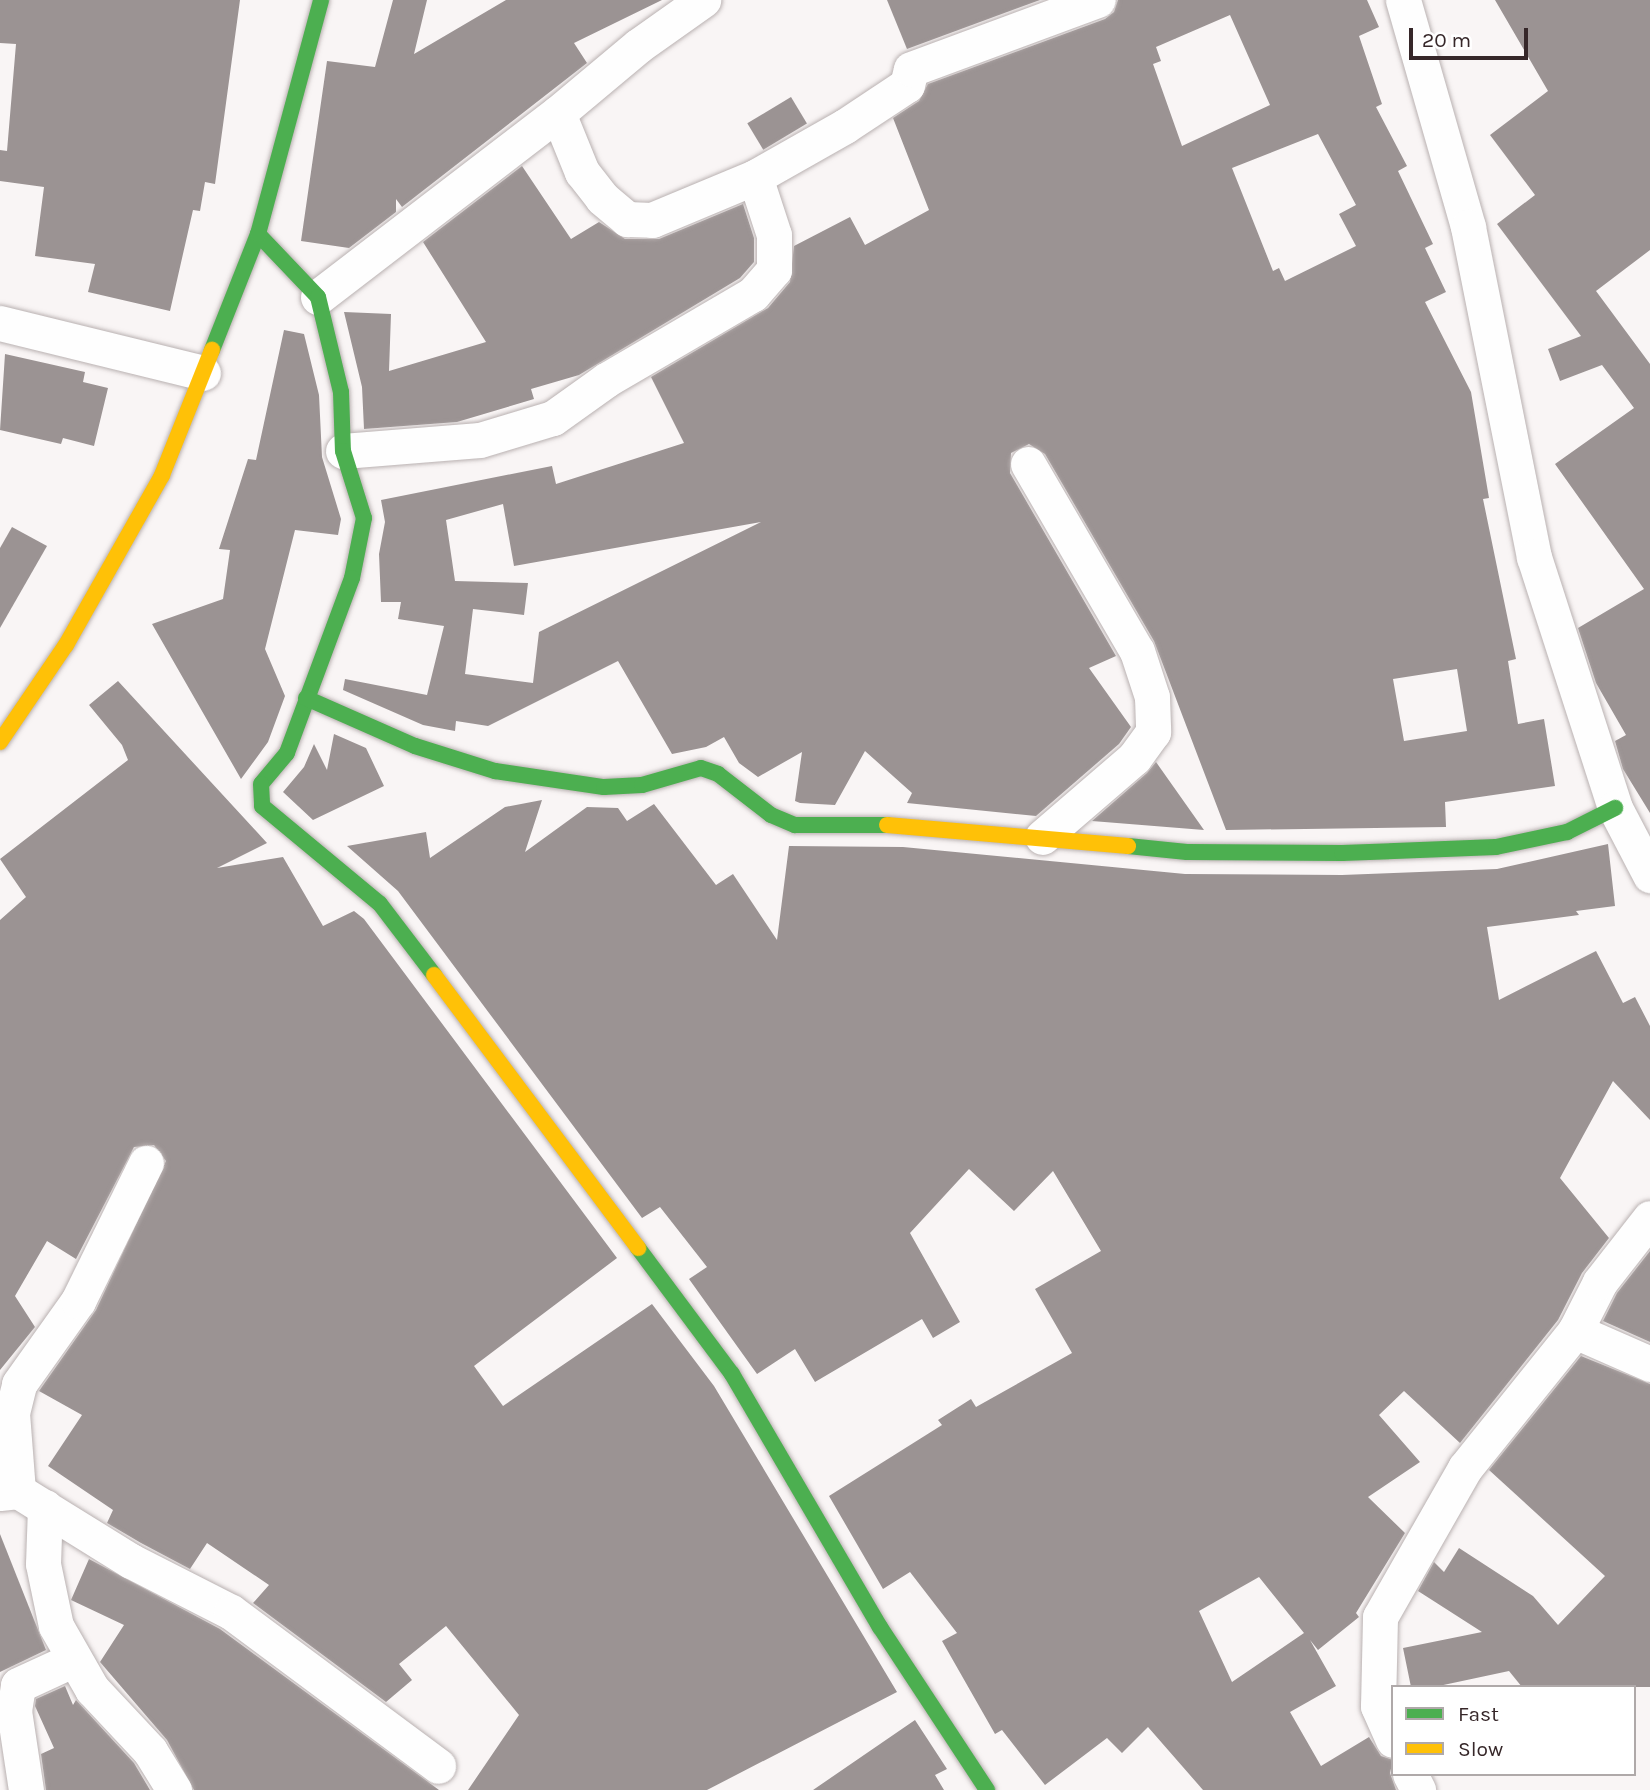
<!DOCTYPE html>
<html>
<head>
<meta charset="utf-8">
<style>
  body { margin:0 }
  #map { position:relative; width:1650px; height:1790px; overflow:hidden; background:#f9f5f5; font-family:Karla,sans-serif }
  div>[style] { position:absolute }
  [style*='--x'] { left:calc(var(--x)*1px); top:calc(var(--y)*1px); width:calc(var(--w)*1px); rotate:calc(var(--a)*1deg) }
  .building>* { inset:0; background:#9b9393; transform-origin:0 0 }
  .roads { filter:drop-shadow(0 0 2px #b9b1b1) drop-shadow(0 0 2px #b9b1b1) }
  .street>* { height:35px; margin:-17.5px; padding:0 17.5px; transform-origin:17.5px; border-radius:17.5px; background:#fefefe }
  .fast>* { height:16px; margin:-8px; padding:0 8px; transform-origin:8px; border-radius:8px; background:#4caf50 }
  .slow>* { height:16px; margin:-8px; padding:0 8px; transform-origin:8px; border-radius:8px; background:#ffc107 }
  span { translate:-50% -50%; white-space:nowrap; text-align:center; line-height:1.15; -webkit-text-stroke:7px #fff; paint-order:stroke }
  .legend { position:absolute; left:1391px; top:1685px; width:245px; height:91px; box-sizing:border-box; background:#fff; border:2px solid #afa9a9; margin:0; padding:9px 12px; list-style:none; font-size:21px; color:#362729 }
  .legend li { display:flex; align-items:center; gap:14px; height:35px }
  .legend b { width:35px; border:2px solid #afa9a9 }
  .scale { position:absolute; left:1409px; top:28px; width:119px; height:32px; box-sizing:border-box; border:4px solid #362729; border-top:0; padding-left:9px; font-size:21px; line-height:24px; white-space:nowrap; color:#362729; -webkit-text-stroke:5px #fff; paint-order:stroke }
</style>
</head>
<body>
<div id="map">
  <div class="building">
    <i style="clip-path:polygon(0 0,240px 0,215px 184px,205px 182px,200px 211px,193px 210px,170px 311px,88px 292px,95px 264px,35px 256px,44px 187px,0 181px,0 150px,7px 151px,16px 44px,0 43px)"></i>
    <i style="clip-path:polygon(393px 0,427px 0,414px 54px,506px 0,662px 0,574px 43px,587px 63px,402px 207px,396px 199px,396px 212px,349px 248px,301px 241px,327px 61px,375px 67px)"></i>
    <i style="clip-path:polygon(887px 0,1040px 0,907px 49px)"></i>
    <i style="clip-path:polygon(evenodd,1118px 0,1367px 0,1379px 27px,1359px 36px,1382px 104px,1376px 107px,1407px 166px,1398px 171px,1433px 244px,1425px 248px,1446px 292px,1425px 302px,1471px 392px,1489px 498px,1483px 499px,1516px 659px,1508px 661px,1518px 724px,1544px 719px,1555px 786px,1445px 802px,1446px 827px,1226px 830px,1154px 641px,1045px 454px,1029px 444px,1011px 453px,1010px 473px,1116px 656px,1089px 668px,1131px 727px,1119px 744px,1036px 816px,907px 803px,912px 793px,865px 751px,835px 805px,800px 803px,795px 801px,802px 752px,758px 777px,739px 763px,724px 737px,706px 747px,672px 754px,618px 661px,488px 726px,456px 721px,455px 731px,423px 725px,343px 690px,345px 679px,427px 695px,444px 626px,398px 619px,401px 602px,381px 602px,379px 554px,385px 522px,381px 500px,552px 466px,556px 484px,684px 443px,651px 377px,768px 308px,790px 282px,794px 246px,850px 217px,865px 245px,929px 210px,893px 118px,919px 101px,928px 84px,1105px 19px,1114px 12px,1118px 0,1230px 15px,1270px 105px,1182px 146px,1153px 64px,1161px 61px,1156px 47px,1230px 15px,1118px 0,1318px 134px,1356px 205px,1339px 214px,1356px 246px,1285px 281px,1279px 268px,1273px 271px,1232px 168px,1318px 134px,1118px 0,503px 504px,514px 566px,761px 522px,539px 632px,533px 683px,465px 674px,473px 609px,524px 615px,528px 583px,455px 581px,446px 520px,503px 504px,1118px 0,1457px 669px,1467px 731px,1404px 741px,1393px 679px,1457px 669px)"></i>
    <i style="clip-path:polygon(1495px 0,1650px 0,1650px 250px,1596px 291px,1650px 364px,1650px 813px,1623px 769px,1615px 741px,1626px 735px,1596px 683px,1578px 628px,1644px 589px,1555px 464px,1634px 408px,1602px 365px,1560px 381px,1548px 349px,1581px 336px,1497px 224px,1535px 195px,1490px 135px,1548px 91px)"></i>
    <i style="left:791px;top:97px;width:31px;height:51px;rotate:59deg"></i>
    <i style="clip-path:polygon(522px 166px,571px 239px,599px 222px,625px 239px,659px 239px,743px 204px,754px 238px,754px 262px,740px 278px,579px 375px,531px 389px,534px 399px,457px 422px,364px 429px,362px 387px,344px 312px,391px 314px,389px 371px,486px 342px,423px 242px)"></i>
    <i style="clip-path:polygon(284px 330px,304px 334px,319px 395px,322px 457px,341px 519px,338px 535px,295px 530px,265px 649px,285px 696px,268px 742px,241px 779px,152px 624px,223px 599px,230px 550px,219px 549px,248px 459px,256px 460px)"></i>
    <i style="clip-path:polygon(5px 354px,85px 372px,83px 382px,108px 388px,94px 446px,63px 438px,61px 444px,0 430px)"></i>
    <i style="clip-path:polygon(12px 527px,47px 546px,0 628px,0 548px)"></i>
    <i style="clip-path:polygon(118px 681px,267px 843px,217px 868px,283px 857px,323px 926px,354px 911px,364px 919px,617px 1258px,474px 1366px,503px 1406px,652px 1304px,714px 1386px,897px 1692px,707px 1790px,468px 1790px,519px 1715px,446px 1626px,399px 1664px,412px 1680px,386px 1702px,253px 1603px,269px 1585px,207px 1543px,190px 1569px,141px 1543px,107px 1523px,113px 1510px,48px 1466px,82px 1415px,39px 1391px,96px 1310px,166px 1161px,154px 1145px,134px 1147px,76px 1259px,47px 1241px,15px 1296px,35px 1327px,0 1370px,0 920px,26px 897px,0 859px,128px 760px,122px 745px,89px 705px)"></i>
    <i style="clip-path:polygon(334px 734px,366px 748px,384px 786px,313px 820px,283px 792px,304px 767px,314px 744px,327px 770px)"></i>
    <i style="clip-path:polygon(1156px 762px,1204px 830px,1092px 821px,1147px 773px)"></i>
    <i style="clip-path:polygon(evenodd,542px 800px,525px 852px,587px 807px,618px 808px,627px 821px,654px 804px,716px 885px,733px 874px,777px 940px,789px 846px,903px 847px,1185px 874px,1342px 875px,1497px 869px,1608px 844px,1615px 906px,1576px 911px,1579px 915px,1487px 927px,1499px 1000px,1596px 951px,1623px 1003px,1635px 997px,1650px 1026px,1650px 1120px,1613px 1081px,1560px 1178px,1609px 1238px,1582px 1273px,1558px 1320px,1460px 1443px,1404px 1391px,1379px 1415px,1420px 1462px,1368px 1497px,1405px 1533px,1356px 1613px,1359px 1617px,1318px 1650px,1310px 1640px,1336px 1686px,1290px 1712px,1321px 1766px,1369px 1737px,1381px 1756px,1393px 1760px,1390px 1773px,1396px 1790px,1203px 1790px,1148px 1727px,1122px 1753px,1107px 1738px,1045px 1785px,1002px 1730px,995px 1734px,942px 1641px,957px 1633px,910px 1572px,883px 1589px,829px 1496px,942px 1425px,938px 1420px,971px 1399px,976px 1407px,1072px 1353px,1035px 1289px,1101px 1251px,1053px 1171px,1014px 1211px,969px 1169px,910px 1233px,960px 1322px,933px 1338px,922px 1319px,815px 1382px,795px 1349px,757px 1374px,689px 1279px,707px 1267px,660px 1207px,642px 1218px,398px 891px,347px 846px,426px 832px,430px 858px,505px 807px,542px 800px,1259px 1577px,1304px 1633px,1232px 1682px,1199px 1611px,1259px 1577px)"></i>
    <i style="clip-path:polygon(1650px 1251px,1650px 1342px,1603px 1321px,1617px 1293px)"></i>
    <i style="clip-path:polygon(1581px 1356px,1650px 1384px,1650px 1687px,1522px 1687px,1509px 1671px,1434px 1687px,1411px 1687px,1403px 1648px,1482px 1632px,1418px 1591px,1434px 1562px,1444px 1572px,1459px 1548px,1533px 1596px,1558px 1625px,1605px 1576px,1489px 1470px)"></i>
    <i style="clip-path:polygon(0 1534px,46px 1650px,0 1672px)"></i>
    <i style="clip-path:polygon(89px 1559px,220px 1629px,439px 1790px,194px 1790px,167px 1740px,100px 1662px,124px 1625px,71px 1600px)"></i>
    <i style="clip-path:polygon(65px 1686px,73px 1705px,76px 1700px,134px 1763px,150px 1790px,46px 1790px,41px 1754px,54px 1748px,35px 1706px,36px 1699px)"></i>
    <i style="clip-path:polygon(915px 1720px,947px 1769px,935px 1775px,944px 1790px,813px 1790px)"></i>
  </div>
  <div class="roads">
    <div class="street">
      <i style="--x:1403;--y:0;--w:236;--a:74"></i>
      <i style="--x:1468;--y:227;--w:337;--a:78.7"></i>
      <i style="--x:1534;--y:557;--w:264;--a:72.1"></i>
      <i style="--x:1615;--y:808;--w:76;--a:62.4"></i>
      <i style="--x:558;--y:113;--w:64;--a:67.9"></i>
      <i style="--x:582;--y:172;--w:33;--a:52"></i>
      <i style="--x:602;--y:198;--w:33;--a:40"></i>
      <i style="--x:627;--y:219;--w:25;--a:2"></i>
      <i style="--x:652;--y:220;--w:112;--a:-22.7"></i>
      <i style="--x:755;--y:177;--w:103;--a:-29.5"></i>
      <i style="--x:845;--y:126;--w:74;--a:-33.5"></i>
      <i style="--x:907;--y:85;--w:16;--a:-76"></i>
      <i style="--x:911;--y:69;--w:199;--a:-20.3"></i>
      <i style="--x:318;--y:297;--w:302;--a:-37.5"></i>
      <i style="--x:558;--y:113;--w:104;--a:-39.9"></i>
      <i style="--x:638;--y:46;--w:80;--a:-35.3"></i>
      <i style="--x:0;--y:323;--w:209;--a:13.8"></i>
      <i style="--x:343;--y:451;--w:137;--a:-4.6"></i>
      <i style="--x:480;--y:440;--w:76;--a:-16.8"></i>
      <i style="--x:553;--y:418;--w:65;--a:-35.6"></i>
      <i style="--x:606;--y:380;--w:170;--a:-30.3"></i>
      <i style="--x:753;--y:294;--w:32;--a:-49"></i>
      <i style="--x:774;--y:270;--w:35;--a:-90"></i>
      <i style="--x:774;--y:235;--w:61;--a:-108.1"></i>
      <i style="--x:1028;--y:464;--w:216;--a:59.8"></i>
      <i style="--x:1137;--y:651;--w:48;--a:71.9"></i>
      <i style="--x:1152;--y:697;--w:35;--a:88"></i>
      <i style="--x:1153;--y:732;--w:32;--a:126"></i>
      <i style="--x:1134;--y:758;--w:121;--a:139.3"></i>
      <i style="--x:1575;--y:1331;--w:82;--a:23.7"></i>
      <i style="--x:18;--y:1491;--w:78;--a:-94.4"></i>
      <i style="--x:12;--y:1413;--w:30;--a:-76"></i>
      <i style="--x:19;--y:1384;--w:102;--a:-54.6"></i>
      <i style="--x:78;--y:1301;--w:154;--a:-63.8"></i>
      <i style="--x:0;--y:1493;--w:18;--a:-6"></i>
      <i style="--x:18;--y:1491;--w:133;--a:31.8"></i>
      <i style="--x:131;--y:1561;--w:112;--a:27"></i>
      <i style="--x:231;--y:1612;--w:258;--a:36.6"></i>
      <i style="--x:45;--y:1507;--w:57;--a:92"></i>
      <i style="--x:43;--y:1564;--w:63;--a:78.2"></i>
      <i style="--x:56;--y:1626;--w:73;--a:60.3"></i>
      <i style="--x:92;--y:1689;--w:85;--a:46.9"></i>
      <i style="--x:150;--y:1751;--w:46;--a:58.4"></i>
      <i style="--x:1393;--y:1740;--w:37;--a:-114"></i>
      <i style="--x:1378;--y:1706;--w:89;--a:-88.7"></i>
      <i style="--x:1380;--y:1617;--w:172;--a:-60.3"></i>
      <i style="--x:1465;--y:1468;--w:176;--a:-51.2"></i>
      <i style="--x:1575;--y:1331;--w:55;--a:-63"></i>
      <i style="--x:1600;--y:1282;--w:81;--a:-52"></i>
      <i style="--x:1410;--y:1774;--w:18;--a:63"></i>
      <i style="--x:26;--y:1790;--w:80;--a:-98.6"></i>
      <i style="--x:14;--y:1711;--w:26;--a:-81"></i>
      <i style="--x:18;--y:1685;--w:60;--a:-24.8"></i>
    </div>
    <div class="fast">
      <i style="--x:258;--y:234;--w:87;--a:46.4"></i>
      <i style="--x:318;--y:297;--w:98;--a:76.4"></i>
      <i style="--x:341;--y:392;--w:59;--a:88.1"></i>
      <i style="--x:343;--y:451;--w:70;--a:72.6"></i>
      <i style="--x:364;--y:518;--w:61;--a:101.3"></i>
      <i style="--x:352;--y:578;--w:187;--a:110.4"></i>
      <i style="--x:287;--y:753;--w:40;--a:130"></i>
      <i style="--x:261;--y:784;--w:22;--a:87"></i>
      <i style="--x:262;--y:806;--w:153;--a:39.7"></i>
      <i style="--x:380;--y:904;--w:89;--a:52.7"></i>
      <i style="--x:212;--y:350;--w:125;--a:-68.4"></i>
      <i style="--x:258;--y:234;--w:242;--a:-74.9"></i>
      <i style="--x:306;--y:698;--w:119;--a:23.8"></i>
      <i style="--x:415;--y:746;--w:84;--a:17.4"></i>
      <i style="--x:495;--y:771;--w:110;--a:8.4"></i>
      <i style="--x:604;--y:787;--w:38;--a:-3"></i>
      <i style="--x:642;--y:785;--w:61;--a:-16.1"></i>
      <i style="--x:701;--y:768;--w:18;--a:19"></i>
      <i style="--x:718;--y:774;--w:67;--a:37.7"></i>
      <i style="--x:771;--y:815;--w:26;--a:23"></i>
      <i style="--x:795;--y:825;--w:92;--a:0"></i>
      <i style="--x:1128;--y:846;--w:59;--a:5.8"></i>
      <i style="--x:1187;--y:852;--w:155;--a:0.4"></i>
      <i style="--x:1342;--y:853;--w:154;--a:-2.2"></i>
      <i style="--x:1496;--y:847;--w:73;--a:-11.9"></i>
      <i style="--x:1567;--y:832;--w:54;--a:-26.6"></i>
      <i style="--x:638;--y:1248;--w:157;--a:53.3"></i>
      <i style="--x:732;--y:1374;--w:293;--a:59.7"></i>
      <i style="--x:880;--y:1627;--w:195;--a:56.7"></i>
    </div>
    <div class="slow">
      <i style="--x:0;--y:742;--w:117;--a:-55.8"></i>
      <i style="--x:66;--y:645;--w:195;--a:-60.5"></i>
      <i style="--x:162;--y:475;--w:135;--a:-68.2"></i>
      <i style="--x:887;--y:825;--w:242;--a:5"></i>
      <i style="--x:434;--y:975;--w:341;--a:53.2"></i>
    </div>
  </div>
  <ul class="legend">
  <li><b style="height:9px;background:#4caf50"></b>Fast</li>
  <li><b style="height:9px;background:#ffc107"></b>Slow</li>
  </ul>
  <div class="scale">20 m</div>
</div>
</body>
</html>
